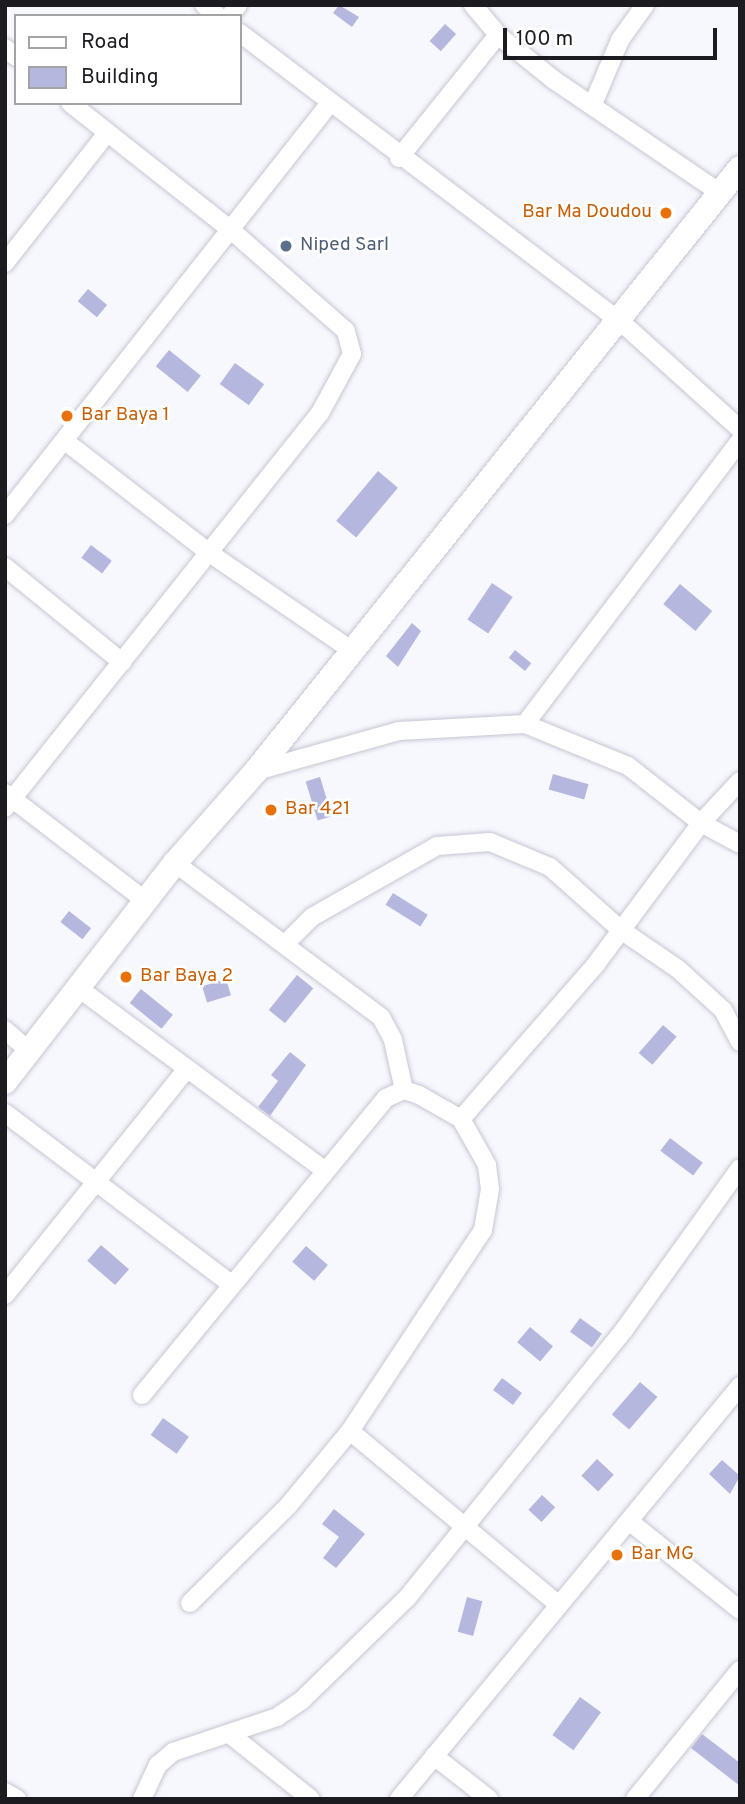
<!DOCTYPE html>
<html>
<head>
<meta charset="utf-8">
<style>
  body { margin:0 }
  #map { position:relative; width:745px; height:1804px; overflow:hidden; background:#f7f7fe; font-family:Overpass,sans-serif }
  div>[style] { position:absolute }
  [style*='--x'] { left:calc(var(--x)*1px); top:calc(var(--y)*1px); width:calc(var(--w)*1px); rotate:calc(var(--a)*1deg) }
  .building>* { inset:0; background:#b5b7de; transform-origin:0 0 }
  .roads { filter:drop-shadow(0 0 2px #c6c7d2) drop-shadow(0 0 2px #c6c7d2) }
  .street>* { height:18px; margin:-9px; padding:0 9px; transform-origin:9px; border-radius:9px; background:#fff }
  .secondary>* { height:24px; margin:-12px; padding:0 12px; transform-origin:12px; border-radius:12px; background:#fff }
  .dots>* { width:19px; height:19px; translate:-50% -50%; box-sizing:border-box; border:4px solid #fff; border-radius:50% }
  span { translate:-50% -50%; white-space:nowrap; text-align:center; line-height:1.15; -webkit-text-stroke:5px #fff; paint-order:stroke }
  .food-label { font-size:19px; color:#c56008 }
  .right { translate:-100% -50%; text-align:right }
  .left { translate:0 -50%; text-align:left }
  .service-label { font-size:19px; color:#4e5e75 }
  .frame { position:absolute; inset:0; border:7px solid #1b1b20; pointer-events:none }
  .legend { position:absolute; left:14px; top:14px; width:228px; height:91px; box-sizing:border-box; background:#fff; border:2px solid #a4a4a6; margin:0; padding:9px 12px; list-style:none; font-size:21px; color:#1b1b20 }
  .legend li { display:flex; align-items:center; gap:14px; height:35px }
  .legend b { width:35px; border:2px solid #a4a4a6 }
  .scale { position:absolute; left:503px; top:28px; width:214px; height:32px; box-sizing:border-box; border:4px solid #1b1b20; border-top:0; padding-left:9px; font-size:21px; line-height:24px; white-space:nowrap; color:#1b1b20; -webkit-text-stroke:5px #fff; paint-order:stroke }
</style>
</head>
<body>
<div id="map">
  <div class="building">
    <i style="clip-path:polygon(339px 5px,359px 17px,352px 27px,333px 13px)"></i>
    <i style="left:445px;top:24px;width:15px;height:23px;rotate:42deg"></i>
    <i style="left:88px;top:289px;width:25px;height:16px;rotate:40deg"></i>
    <i style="left:169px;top:350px;width:41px;height:21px;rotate:39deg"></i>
    <i style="left:235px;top:363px;width:36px;height:26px;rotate:36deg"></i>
    <i style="left:378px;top:471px;width:26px;height:65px;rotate:40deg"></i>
    <i style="left:91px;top:545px;width:26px;height:16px;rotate:37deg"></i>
    <i style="left:492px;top:583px;width:25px;height:44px;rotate:34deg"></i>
    <i style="left:680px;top:584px;width:42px;height:26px;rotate:40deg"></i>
    <i style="clip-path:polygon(412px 623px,421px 631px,398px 667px,386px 656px)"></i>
    <i style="left:515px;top:650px;width:21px;height:10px;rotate:39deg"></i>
    <i style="left:553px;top:774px;width:37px;height:16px;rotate:16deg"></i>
    <i style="left:320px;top:777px;width:41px;height:15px;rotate:73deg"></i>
    <i style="left:393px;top:893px;width:41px;height:14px;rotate:32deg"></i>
    <i style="left:69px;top:911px;width:28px;height:14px;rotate:38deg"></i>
    <i style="left:297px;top:975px;width:21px;height:45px;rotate:39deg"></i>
    <i style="left:226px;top:979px;width:17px;height:25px;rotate:73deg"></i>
    <i style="left:141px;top:989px;width:41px;height:18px;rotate:39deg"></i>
    <i style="left:663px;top:1025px;width:18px;height:37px;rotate:41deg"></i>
    <i style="clip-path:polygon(290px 1052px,306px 1065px,270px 1116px,258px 1107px,278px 1081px,271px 1075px)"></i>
    <i style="left:670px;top:1138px;width:41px;height:16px;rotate:37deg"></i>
    <i style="left:101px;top:1245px;width:37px;height:21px;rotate:41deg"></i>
    <i style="left:306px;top:1246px;width:29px;height:21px;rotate:41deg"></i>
    <i style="left:580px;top:1318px;width:27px;height:17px;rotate:36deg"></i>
    <i style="left:530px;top:1327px;width:30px;height:20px;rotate:40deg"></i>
    <i style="left:502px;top:1378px;width:25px;height:15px;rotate:37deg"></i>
    <i style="left:640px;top:1382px;width:23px;height:43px;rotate:41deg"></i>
    <i style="left:163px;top:1418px;width:32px;height:21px;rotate:36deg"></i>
    <i style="left:597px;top:1459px;width:23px;height:23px;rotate:43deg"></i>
    <i style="clip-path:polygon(722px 1460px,740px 1476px,730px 1494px,709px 1474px)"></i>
    <i style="left:542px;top:1495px;width:18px;height:20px;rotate:43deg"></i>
    <i style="clip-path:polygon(334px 1509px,365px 1534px,336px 1568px,323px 1558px,339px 1537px,322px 1524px)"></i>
    <i style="left:467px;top:1597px;width:16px;height:36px;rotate:15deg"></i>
    <i style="left:580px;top:1697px;width:26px;height:47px;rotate:36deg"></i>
    <i style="clip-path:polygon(702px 1734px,740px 1763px,740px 1786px,691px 1748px)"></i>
  </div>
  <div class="roads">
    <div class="street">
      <i style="--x:204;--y:5;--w:18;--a:38"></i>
      <i style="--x:473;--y:5;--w:39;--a:50"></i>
      <i style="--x:498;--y:35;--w:72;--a:38.8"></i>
      <i style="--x:554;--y:80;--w:201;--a:34.2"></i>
      <i style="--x:230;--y:16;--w:14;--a:-54"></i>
      <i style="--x:240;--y:33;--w:477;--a:37.2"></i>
      <i style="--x:620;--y:321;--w:161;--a:42"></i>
      <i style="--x:5;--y:48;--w:14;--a:39"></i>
      <i style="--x:593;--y:104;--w:69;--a:-67.1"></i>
      <i style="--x:620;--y:40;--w:43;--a:-54.5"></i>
      <i style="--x:399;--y:158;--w:158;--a:-51.2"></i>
      <i style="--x:5;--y:263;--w:164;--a:-51.9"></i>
      <i style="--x:65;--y:441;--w:181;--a:37.8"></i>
      <i style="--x:208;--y:552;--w:173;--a:34.4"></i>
      <i style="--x:5;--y:515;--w:525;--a:-51.73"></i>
      <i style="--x:5;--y:567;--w:151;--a:39.1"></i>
      <i style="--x:525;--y:724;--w:355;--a:-52.8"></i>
      <i style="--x:256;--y:771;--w:148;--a:-15.6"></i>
      <i style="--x:399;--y:731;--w:126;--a:-3.2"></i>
      <i style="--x:525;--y:724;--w:111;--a:22.2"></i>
      <i style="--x:628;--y:766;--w:93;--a:38"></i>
      <i style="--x:701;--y:823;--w:44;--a:28.3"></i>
      <i style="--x:5;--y:793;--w:178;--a:37.5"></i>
      <i style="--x:5;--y:808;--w:505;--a:-51.43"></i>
      <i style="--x:320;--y:413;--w:67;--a:-61.5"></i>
      <i style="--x:352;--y:354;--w:24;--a:-105"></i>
      <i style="--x:346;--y:331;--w:153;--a:-138.7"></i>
      <i style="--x:231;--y:230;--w:205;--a:-141.7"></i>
      <i style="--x:175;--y:863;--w:257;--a:36.8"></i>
      <i style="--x:381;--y:1017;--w:26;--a:62"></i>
      <i style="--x:393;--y:1040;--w:51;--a:77.6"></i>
      <i style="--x:285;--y:944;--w:38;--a:-45"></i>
      <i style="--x:312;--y:917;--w:144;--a:-29.6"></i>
      <i style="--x:437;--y:846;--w:53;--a:-4.3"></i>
      <i style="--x:490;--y:842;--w:65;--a:22.6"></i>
      <i style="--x:550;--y:867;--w:95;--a:41.6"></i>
      <i style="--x:621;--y:930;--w:69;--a:34.4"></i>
      <i style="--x:678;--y:969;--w:61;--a:42.3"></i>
      <i style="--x:723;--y:1010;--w:36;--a:62"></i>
      <i style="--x:77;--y:987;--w:307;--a:36.5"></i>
      <i style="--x:5;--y:1030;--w:32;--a:41"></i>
      <i style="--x:5;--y:1113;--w:283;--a:37.1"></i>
      <i style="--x:461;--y:1119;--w:206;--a:-48.9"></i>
      <i style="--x:596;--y:964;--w:176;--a:-53.3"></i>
      <i style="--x:701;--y:823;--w:57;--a:-47.1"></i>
      <i style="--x:5;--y:1295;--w:289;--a:-51.2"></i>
      <i style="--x:142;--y:1395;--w:384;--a:-50.6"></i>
      <i style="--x:386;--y:1098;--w:20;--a:-24"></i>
      <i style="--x:404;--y:1090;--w:16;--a:18"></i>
      <i style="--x:419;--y:1095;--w:48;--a:29.7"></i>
      <i style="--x:461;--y:1119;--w:53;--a:60.5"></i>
      <i style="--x:487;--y:1165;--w:24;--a:83"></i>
      <i style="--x:490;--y:1189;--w:42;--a:99.7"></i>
      <i style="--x:483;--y:1230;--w:241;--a:123.5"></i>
      <i style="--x:350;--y:1431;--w:97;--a:129.6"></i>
      <i style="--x:288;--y:1506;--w:138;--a:135.3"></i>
      <i style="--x:350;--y:1431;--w:272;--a:39.8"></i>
      <i style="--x:629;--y:1521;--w:142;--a:38.7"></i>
      <i style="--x:231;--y:1735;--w:102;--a:38.7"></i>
      <i style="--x:434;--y:1756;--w:70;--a:38"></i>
      <i style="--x:5;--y:1792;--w:14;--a:30"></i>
      <i style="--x:142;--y:1799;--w:38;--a:-65"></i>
      <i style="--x:158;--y:1765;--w:20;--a:-41"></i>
      <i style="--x:173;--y:1752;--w:110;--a:-18.6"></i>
      <i style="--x:277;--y:1717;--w:30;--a:-34"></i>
      <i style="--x:302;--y:1700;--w:146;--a:-44.2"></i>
      <i style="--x:407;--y:1598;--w:345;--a:-51"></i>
      <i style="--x:624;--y:1330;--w:199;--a:-54.4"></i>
      <i style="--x:399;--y:1799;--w:536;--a:-50.45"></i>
      <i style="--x:635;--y:1799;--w:166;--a:-50.9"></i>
    </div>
    <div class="secondary">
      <i style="--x:5;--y:1082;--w:277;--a:-52.2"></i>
      <i style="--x:175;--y:863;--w:123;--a:-48.6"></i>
      <i style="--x:256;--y:771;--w:773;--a:-51.25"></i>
    </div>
  </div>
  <div class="dots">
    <i style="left:666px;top:213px;background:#e8710a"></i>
    <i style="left:286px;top:246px;background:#5c6f8a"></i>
    <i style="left:67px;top:416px;background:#e8710a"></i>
    <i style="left:271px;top:810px;background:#e8710a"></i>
    <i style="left:126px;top:977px;background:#e8710a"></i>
    <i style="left:617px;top:1555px;background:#e8710a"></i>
  </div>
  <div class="food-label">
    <span class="right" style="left:652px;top:213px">Bar Ma Doudou</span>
    <span class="left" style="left:81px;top:416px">Bar Baya 1</span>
    <span class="left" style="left:285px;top:810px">Bar 421</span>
    <span class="left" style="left:140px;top:977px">Bar Baya 2</span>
    <span class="left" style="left:631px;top:1555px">Bar MG</span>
  </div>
  <div class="service-label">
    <span class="left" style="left:300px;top:246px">Niped Sarl</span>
  </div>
  <div class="frame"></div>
  <ul class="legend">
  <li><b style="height:9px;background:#fff"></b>Road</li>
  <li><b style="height:19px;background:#b5b7de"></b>Building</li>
  </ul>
  <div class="scale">100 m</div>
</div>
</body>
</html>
